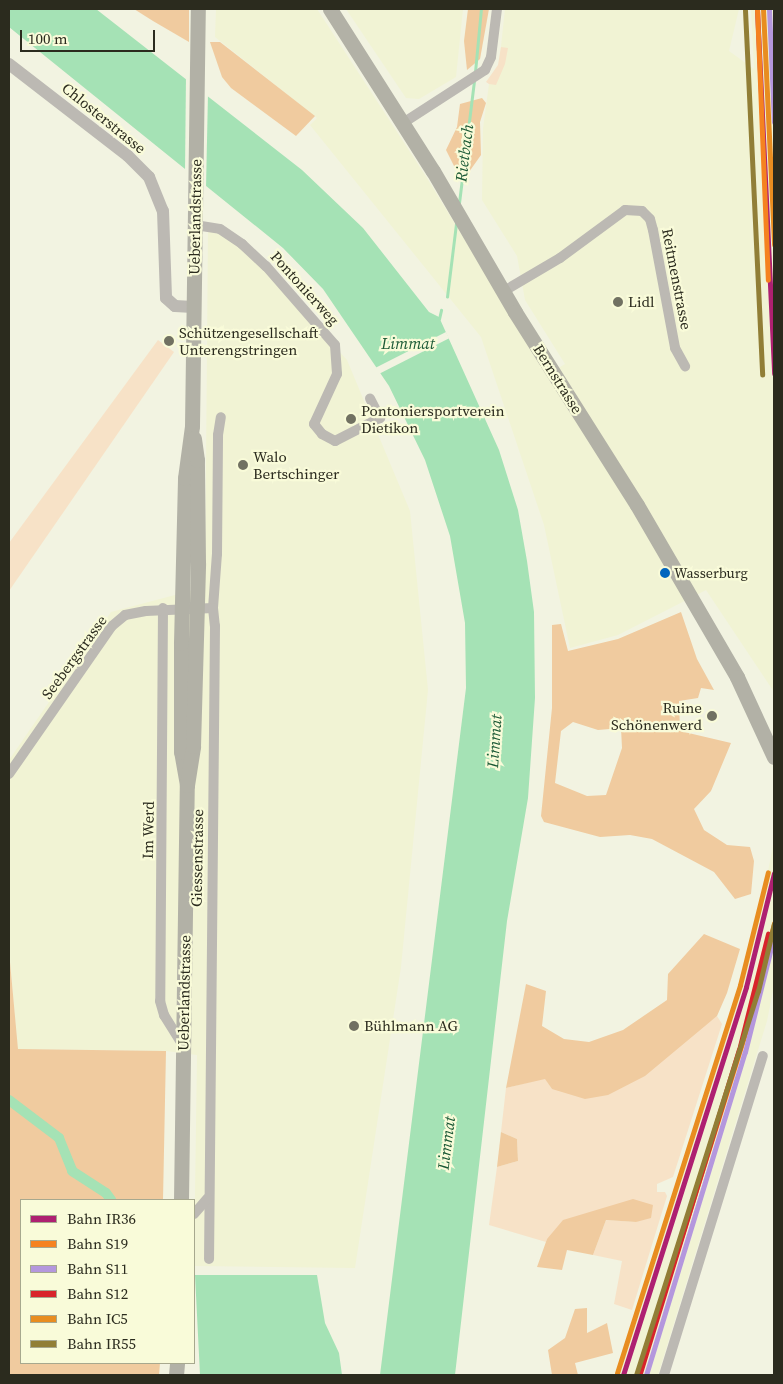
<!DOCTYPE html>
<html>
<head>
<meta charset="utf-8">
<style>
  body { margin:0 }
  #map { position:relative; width:783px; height:1384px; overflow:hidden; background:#f2f3e1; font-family:"Source Serif 4",serif }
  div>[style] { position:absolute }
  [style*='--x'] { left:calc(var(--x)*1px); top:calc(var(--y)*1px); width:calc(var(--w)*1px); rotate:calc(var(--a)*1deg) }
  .built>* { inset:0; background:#f1f3d4 }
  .green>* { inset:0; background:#f7e2c7 }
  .forest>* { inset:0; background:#f0cb9f }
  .water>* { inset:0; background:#a5e2b5 }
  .pier>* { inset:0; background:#f2f3e1; transform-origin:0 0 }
  .stream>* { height:2.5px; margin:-1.25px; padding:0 1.25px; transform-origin:1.25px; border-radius:1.25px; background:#a5e2b5 }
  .canal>* { height:10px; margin:-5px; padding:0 5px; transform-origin:5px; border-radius:5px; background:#a5e2b5 }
  .minor>* { height:10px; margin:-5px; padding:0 5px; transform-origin:5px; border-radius:5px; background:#bcb9b3 }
  .tertiary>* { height:12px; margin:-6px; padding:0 6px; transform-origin:6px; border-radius:6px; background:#bcb9b3 }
  .primary>* { height:15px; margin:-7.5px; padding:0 7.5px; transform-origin:7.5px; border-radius:7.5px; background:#b2b1a6 }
  .rail-1>* { height:5px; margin:-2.5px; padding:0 2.5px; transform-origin:2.5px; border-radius:2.5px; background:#ae2071 }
  .rail-2>* { height:5px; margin:-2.5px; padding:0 2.5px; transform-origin:2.5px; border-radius:2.5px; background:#f58220 }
  .rail-3>* { height:5px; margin:-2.5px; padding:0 2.5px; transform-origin:2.5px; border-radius:2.5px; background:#b497dd }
  .rail-4>* { height:5px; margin:-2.5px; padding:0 2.5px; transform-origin:2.5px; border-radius:2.5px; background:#d8242b }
  .rail-5>* { height:5px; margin:-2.5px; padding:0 2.5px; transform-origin:2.5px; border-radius:2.5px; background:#e88d20 }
  .rail-6>* { height:5px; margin:-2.5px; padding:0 2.5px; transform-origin:2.5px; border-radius:2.5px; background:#917e36 }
  .dots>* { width:14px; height:14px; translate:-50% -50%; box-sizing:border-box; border:2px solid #f9fbd9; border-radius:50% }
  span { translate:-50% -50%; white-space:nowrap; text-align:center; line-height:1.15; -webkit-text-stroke:4.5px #f9fbd9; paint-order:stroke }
  .bus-label { font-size:14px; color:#2b2b1e }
  .left { translate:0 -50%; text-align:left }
  .street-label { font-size:15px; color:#2b2b1e }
  .poi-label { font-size:15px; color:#2b2b1e }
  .right { translate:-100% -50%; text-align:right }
  .water-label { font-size:16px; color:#1a5935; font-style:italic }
  .frame { position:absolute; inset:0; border:10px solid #2b2b1e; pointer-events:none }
  .legend { position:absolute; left:20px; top:1199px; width:175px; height:165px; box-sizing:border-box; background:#f9fbd9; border:1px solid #a7a88e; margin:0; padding:6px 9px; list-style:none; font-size:15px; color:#2b2b1e }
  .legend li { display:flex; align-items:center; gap:10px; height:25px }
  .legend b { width:25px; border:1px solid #a7a88e }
  .scale { position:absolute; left:20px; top:30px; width:135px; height:22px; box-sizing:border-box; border:2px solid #2b2b1e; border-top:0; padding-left:6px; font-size:15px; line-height:18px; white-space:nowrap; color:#2b2b1e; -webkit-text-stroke:4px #f9fbd9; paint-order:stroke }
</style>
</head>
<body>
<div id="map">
  <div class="built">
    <i style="clip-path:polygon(216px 9px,317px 9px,427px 178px,547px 375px,565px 364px,525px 300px,517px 256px,482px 200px,483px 128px,489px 84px,499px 65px,505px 9px,739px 9px,729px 51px,754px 69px,751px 9px,774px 9px,774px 692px,706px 590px,618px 635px,570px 648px,544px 525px,481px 337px,310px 125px,317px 118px,215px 37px)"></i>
    <i style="clip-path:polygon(346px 9px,463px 9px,456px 77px,419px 99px,406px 98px)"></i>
    <i style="clip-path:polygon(208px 229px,240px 243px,347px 360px,410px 511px,428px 690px,401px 967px,355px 1268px,194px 1266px,197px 1055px,166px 1051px,18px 1049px,9px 951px,9px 760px,111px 612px,205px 587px)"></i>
    <i style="clip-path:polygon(774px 841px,774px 986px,767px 1021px,658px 1375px,617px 1375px,733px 1007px,760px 911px)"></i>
  </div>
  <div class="green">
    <i style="clip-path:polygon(501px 47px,508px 48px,505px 64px,496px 85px,489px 84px,486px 82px,498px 65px)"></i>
    <i style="clip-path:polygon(158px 340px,174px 352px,9px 591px,9px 543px)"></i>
    <i style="clip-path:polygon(717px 1016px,722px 1024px,673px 1177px,657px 1184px,657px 1192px,665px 1192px,667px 1196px,632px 1310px,614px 1304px,622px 1261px,593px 1255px,606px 1220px,636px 1222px,653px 1205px,547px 1239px,546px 1242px,489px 1225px,497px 1167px,518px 1161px,517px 1139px,501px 1132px,506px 1088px,545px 1078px,552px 1089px,677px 1047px)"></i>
  </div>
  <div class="forest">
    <i style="clip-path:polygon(134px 9px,189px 9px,189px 42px,153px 21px)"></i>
    <i style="clip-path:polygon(468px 9px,489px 9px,480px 59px,467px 70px,464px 41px)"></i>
    <i style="clip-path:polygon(210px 42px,220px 42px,315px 116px,296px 136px,231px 88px,222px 77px)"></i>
    <i style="clip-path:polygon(482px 98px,486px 103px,480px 122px,481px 155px,469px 172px,455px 168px,446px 150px,457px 127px,460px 104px)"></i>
    <i style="clip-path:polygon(evenodd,681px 612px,697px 659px,714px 690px,701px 688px,698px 698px,679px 701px,680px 731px,731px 743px,711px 791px,694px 809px,704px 830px,727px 845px,750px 847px,754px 861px,751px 894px,735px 899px,714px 872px,652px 839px,630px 835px,600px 837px,544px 822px,541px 816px,552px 708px,552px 625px,561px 624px,568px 651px,618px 639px,681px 612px,573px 722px,598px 730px,621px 728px,622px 748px,606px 795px,587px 796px,555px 783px,561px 731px,573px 722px)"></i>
    <i style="clip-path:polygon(704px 934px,740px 949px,727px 993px,717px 1016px,645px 1076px,608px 1095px,585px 1099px,552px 1089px,545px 1079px,506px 1088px,526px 984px,546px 991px,542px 1026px,564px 1039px,589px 1042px,623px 1030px,667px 1000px,668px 974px)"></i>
    <i style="clip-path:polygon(9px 951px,18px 1049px,166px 1051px,163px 1200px,21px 1200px,21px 1363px,160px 1363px,159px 1375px,9px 1375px)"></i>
    <i style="clip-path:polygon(501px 1132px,517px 1139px,518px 1161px,497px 1167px)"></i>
    <i style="clip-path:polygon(633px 1199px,653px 1205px,651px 1218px,636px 1222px,606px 1220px,593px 1255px,567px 1250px,562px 1270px,537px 1267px,547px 1239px,563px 1220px)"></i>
    <i style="clip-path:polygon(587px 1308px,587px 1333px,607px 1323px,613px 1353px,575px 1363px,578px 1375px,552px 1375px,548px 1350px,565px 1338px,575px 1309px)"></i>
  </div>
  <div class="water">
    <i style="clip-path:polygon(9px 9px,96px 9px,302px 170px,363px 228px,429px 312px,439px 317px,499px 450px,518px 510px,527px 561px,534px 612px,535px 698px,528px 798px,507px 921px,455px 1375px,380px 1375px,466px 688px,465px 623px,450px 536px,425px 460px,389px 386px,323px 289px,283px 248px,9px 27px)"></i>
    <i style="clip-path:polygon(195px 1275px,317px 1275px,325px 1323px,339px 1353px,342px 1375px,200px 1375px)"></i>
  </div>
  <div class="pier">
    <i style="clip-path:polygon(186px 76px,208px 93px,206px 188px,185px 171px)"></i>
    <i style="left:446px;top:332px;width:7px;height:79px;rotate:63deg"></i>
  </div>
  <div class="stream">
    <i style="--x:475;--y:72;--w:63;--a:-84.6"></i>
    <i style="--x:459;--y:203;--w:124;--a:-83"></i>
    <i style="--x:447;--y:297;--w:74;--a:-83"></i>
    <i style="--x:439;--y:319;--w:9;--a:-77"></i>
  </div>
  <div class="canal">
    <i style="--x:9;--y:1100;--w:63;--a:37.2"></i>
    <i style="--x:59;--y:1138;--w:35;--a:68"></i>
    <i style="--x:72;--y:1171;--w:40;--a:32.9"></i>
    <i style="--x:106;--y:1193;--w:9;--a:54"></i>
  </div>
  <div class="minor">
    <i style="--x:403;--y:123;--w:98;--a:-32.9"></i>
    <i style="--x:485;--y:70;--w:14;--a:-65"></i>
    <i style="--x:491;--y:57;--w:48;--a:-82.9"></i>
    <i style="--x:195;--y:225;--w:25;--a:9"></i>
    <i style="--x:220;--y:229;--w:27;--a:34"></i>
    <i style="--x:242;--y:244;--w:33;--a:43"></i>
    <i style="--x:266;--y:266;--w:105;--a:48.9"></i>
    <i style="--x:335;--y:345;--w:29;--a:86"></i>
    <i style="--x:337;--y:374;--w:55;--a:114.7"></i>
    <i style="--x:314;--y:424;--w:13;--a:51"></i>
    <i style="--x:322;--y:434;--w:15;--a:28"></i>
    <i style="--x:335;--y:441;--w:51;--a:-27.1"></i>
    <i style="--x:380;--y:418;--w:22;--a:-117"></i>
    <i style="--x:504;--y:291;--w:65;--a:-30.5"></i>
    <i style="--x:560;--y:258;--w:81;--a:-36.4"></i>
    <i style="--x:625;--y:210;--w:17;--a:3"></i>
    <i style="--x:642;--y:211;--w:11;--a:45"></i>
    <i style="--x:650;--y:219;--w:11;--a:75"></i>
    <i style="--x:653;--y:230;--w:120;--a:79.4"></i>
    <i style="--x:675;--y:348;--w:21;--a:61"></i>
    <i style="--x:163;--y:608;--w:393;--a:90.4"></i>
    <i style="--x:160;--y:1001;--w:15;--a:74"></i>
    <i style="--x:164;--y:1015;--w:36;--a:58"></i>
    <i style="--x:213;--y:608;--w:54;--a:-85.8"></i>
    <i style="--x:217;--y:554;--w:119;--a:-89.5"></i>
    <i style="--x:218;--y:435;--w:18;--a:-81"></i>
    <i style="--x:9;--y:774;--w:180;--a:-55.2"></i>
    <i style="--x:112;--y:626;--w:17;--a:-40"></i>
    <i style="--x:125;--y:615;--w:21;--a:-11"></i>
    <i style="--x:146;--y:611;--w:67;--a:-2.6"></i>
    <i style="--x:213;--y:608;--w:18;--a:84"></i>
    <i style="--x:215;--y:626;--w:633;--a:90.54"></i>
    <i style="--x:194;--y:1214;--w:21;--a:-49"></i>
    <i style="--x:664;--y:1375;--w:334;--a:-72.8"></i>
  </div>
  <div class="tertiary">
    <i style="--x:9;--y:64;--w:150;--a:37.7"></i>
    <i style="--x:128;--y:156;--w:30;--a:45"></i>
    <i style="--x:149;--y:177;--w:37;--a:68"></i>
    <i style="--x:163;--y:211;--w:87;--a:88"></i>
    <i style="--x:166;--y:298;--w:12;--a:42"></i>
    <i style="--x:175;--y:306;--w:18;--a:3"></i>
  </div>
  <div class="primary">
    <i style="--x:330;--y:9;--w:192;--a:57.6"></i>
    <i style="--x:433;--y:171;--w:163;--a:59.8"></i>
    <i style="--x:515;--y:312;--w:228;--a:57.7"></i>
    <i style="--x:637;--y:505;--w:199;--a:59.8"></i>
    <i style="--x:737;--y:677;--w:88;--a:65.2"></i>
    <i style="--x:187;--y:785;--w:34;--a:-100"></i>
    <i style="--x:181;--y:752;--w:109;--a:-90"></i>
    <i style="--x:181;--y:643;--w:165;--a:-88.6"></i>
    <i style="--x:185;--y:478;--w:52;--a:-82.3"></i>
    <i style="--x:192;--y:426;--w:417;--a:-89.2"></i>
    <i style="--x:181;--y:1200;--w:415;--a:-89.2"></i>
    <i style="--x:187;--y:785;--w:39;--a:-81"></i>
    <i style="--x:193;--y:746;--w:183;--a:-88.4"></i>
    <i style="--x:198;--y:563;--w:103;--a:-90.6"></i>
    <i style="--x:197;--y:460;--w:22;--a:-98"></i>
    <i style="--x:176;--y:1375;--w:12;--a:-85"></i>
  </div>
  <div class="rail-1">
    <i style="--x:757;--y:9;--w:365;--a:87.3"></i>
    <i style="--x:623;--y:1375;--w:407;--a:-72.4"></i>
    <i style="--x:746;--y:987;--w:117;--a:-76.2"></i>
  </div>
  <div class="rail-2">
    <i style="--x:757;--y:9;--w:271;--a:87.7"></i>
    <i style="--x:638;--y:1375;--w:374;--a:-72.6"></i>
    <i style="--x:750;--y:1018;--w:98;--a:-75.8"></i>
  </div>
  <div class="rail-3">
    <i style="--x:769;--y:9;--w:113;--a:87.5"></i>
    <i style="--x:646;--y:1375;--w:338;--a:-73"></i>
    <i style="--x:745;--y:1052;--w:120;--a:-76"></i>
  </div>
  <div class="rail-4">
    <i style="--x:640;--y:1373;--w:338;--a:-73"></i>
    <i style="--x:739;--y:1050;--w:120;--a:-76"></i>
  </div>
  <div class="rail-5">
    <i style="--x:763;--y:9;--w:236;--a:87.3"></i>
    <i style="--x:617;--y:1373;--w:407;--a:-72.4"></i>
    <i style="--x:740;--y:985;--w:116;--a:-76.1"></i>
  </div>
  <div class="rail-6">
    <i style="--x:745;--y:10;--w:365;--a:87.3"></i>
    <i style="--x:636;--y:1375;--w:403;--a:-72.4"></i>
    <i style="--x:758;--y:991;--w:69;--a:-76.6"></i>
  </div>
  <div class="dots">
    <i style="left:618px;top:302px;background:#717162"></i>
    <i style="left:169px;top:341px;background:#717162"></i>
    <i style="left:351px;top:419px;background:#717162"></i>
    <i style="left:243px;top:465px;background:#717162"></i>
    <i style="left:665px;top:573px;background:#0065bd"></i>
    <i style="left:712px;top:716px;background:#717162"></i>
    <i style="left:354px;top:1026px;background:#717162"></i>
  </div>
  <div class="bus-label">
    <span class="left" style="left:674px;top:573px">Wasserburg</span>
  </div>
  <div class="street-label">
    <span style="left:104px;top:118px;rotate:39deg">Chlosterstrasse</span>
    <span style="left:195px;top:217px;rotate:-89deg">Ueberlandstrasse</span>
    <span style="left:677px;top:279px;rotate:79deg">Reitmenstrasse</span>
    <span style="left:305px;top:288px;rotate:48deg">Pontonierweg</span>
    <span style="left:558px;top:379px;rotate:58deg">Bernstrasse</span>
    <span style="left:74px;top:657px;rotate:-54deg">Seebergstrasse</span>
    <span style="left:148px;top:830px;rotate:-89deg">Im Werd</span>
    <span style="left:197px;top:858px;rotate:-89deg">Giessenstrasse</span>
    <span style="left:184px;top:993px;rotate:-89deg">Ueberlandstrasse</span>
  </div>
  <div class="poi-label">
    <span class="left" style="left:628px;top:302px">Lidl</span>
    <span class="left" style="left:179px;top:341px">Schützengesellschaft<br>Unterengstringen</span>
    <span class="left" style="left:361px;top:419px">Pontoniersportverein<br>Dietikon</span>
    <span class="left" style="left:253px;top:465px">Walo<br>Bertschinger</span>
    <span class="right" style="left:702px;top:716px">Ruine<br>Schönenwerd</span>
    <span class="left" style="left:364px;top:1026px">Bühlmann AG</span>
  </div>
  <div class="water-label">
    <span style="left:464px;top:153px;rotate:-83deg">Rietbach</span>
    <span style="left:408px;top:343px">Limmat</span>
    <span style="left:494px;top:741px;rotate:-86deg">Limmat</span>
    <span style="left:446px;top:1143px;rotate:-83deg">Limmat</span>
  </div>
  <div class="frame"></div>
  <ul class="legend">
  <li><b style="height:6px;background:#ae2071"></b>Bahn IR36</li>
  <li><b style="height:6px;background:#f58220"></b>Bahn S19</li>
  <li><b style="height:6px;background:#b497dd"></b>Bahn S11</li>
  <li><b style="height:6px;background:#d8242b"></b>Bahn S12</li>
  <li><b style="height:6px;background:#e88d20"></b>Bahn IC5</li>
  <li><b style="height:6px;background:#917e36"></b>Bahn IR55</li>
  </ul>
  <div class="scale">100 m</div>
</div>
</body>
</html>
